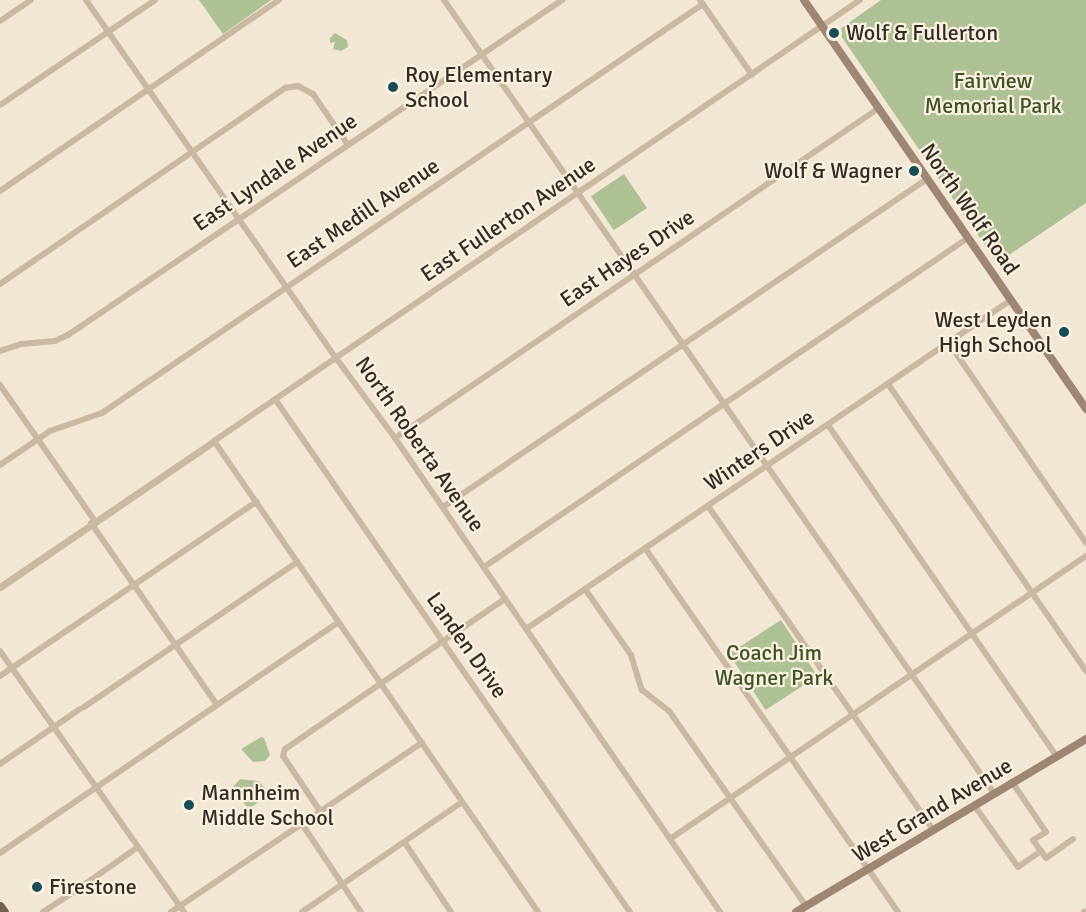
<!DOCTYPE html>
<html>
<head>
<meta charset="utf-8">
<style>
  body { margin:0 }
  #map { position:relative; width:1086px; height:912px; overflow:hidden; background:#f2e7d5; font-family:Signika,sans-serif }
  div>[style] { position:absolute }
  [style*='--x'] { left:calc(var(--x)*1px); top:calc(var(--y)*1px); width:calc(var(--w)*1px); rotate:calc(var(--a)*1deg) }
  .green>* { inset:0; background:#aec195; transform-origin:0 0 }
  .minor>* { height:6px; margin:-3px; padding:0 3px; transform-origin:3px; border-radius:3px; background:#cab8a1 }
  .tertiary>* { height:7px; margin:-3.5px; padding:0 3.5px; transform-origin:3.5px; border-radius:3.5px; background:#cab8a1 }
  .secondary>* { height:8px; margin:-4px; padding:0 4px; transform-origin:4px; border-radius:4px; background:#9e8672 }
  .primary>* { height:9px; margin:-4.5px; padding:0 4.5px; transform-origin:4.5px; border-radius:4.5px; background:#776354 }
  .dots>* { width:16px; height:16px; translate:-50% -50%; box-sizing:border-box; border:3px solid #faf1e1; border-radius:50% }
  span { translate:-50% -50%; white-space:nowrap; text-align:center; line-height:1.15; -webkit-text-stroke:4.5px #faf1e1; paint-order:stroke }
  .poi-label { font-size:22px; color:#342b24 }
  .left { translate:0 -50%; text-align:left }
  .right { translate:-100% -50%; text-align:right }
  .park-label { font-size:22px; color:#3e5326 }
  .street-label { font-size:22px; color:#342b24 }
</style>
</head>
<body>
<div id="map">
  <div class="green">
    <i style="clip-path:polygon(199px 0,271px 0,223px 34px)"></i>
    <i style="clip-path:polygon(881px 0,1086px 0,1086px 203px,997px 263px,839px 33px,840px 29px)"></i>
    <i style="clip-path:polygon(335px 33px,347px 40px,348px 47px,341px 51px,333px 49px,335px 42px,330px 43px,330px 38px)"></i>
    <i style="left:624px;top:174px;width:41px;height:40px;rotate:56deg"></i>
    <i style="left:781px;top:620px;width:67px;height:62px;rotate:57deg"></i>
    <i style="clip-path:polygon(261px 737px,264px 738px,270px 755px,265px 761px,253px 762px,241px 749px)"></i>
    <i style="clip-path:polygon(240px 779px,258px 781px,271px 794px,251px 807px,246px 806px,233px 787px)"></i>
  </div>
  <div class="minor">
    <i style="--x:86;--y:0;--w:437;--a:55.1"></i>
    <i style="--x:336;--y:358;--w:99;--a:53.6"></i>
    <i style="--x:395;--y:438;--w:575;--a:55.56"></i>
    <i style="--x:444;--y:0;--w:965;--a:55.26"></i>
    <i style="--x:700;--y:0;--w:91;--a:55.3"></i>
    <i style="--x:0;--y:21;--w:37;--a:-34"></i>
    <i style="--x:0;--y:105;--w:187;--a:-34.1"></i>
    <i style="--x:0;--y:191;--w:338;--a:-34.4"></i>
    <i style="--x:0;--y:284;--w:346;--a:-34.5"></i>
    <i style="--x:285;--y:88;--w:13;--a:-9"></i>
    <i style="--x:298;--y:86;--w:17;--a:28"></i>
    <i style="--x:313;--y:94;--w:62;--a:55.5"></i>
    <i style="--x:949;--y:343;--w:242;--a:55.6"></i>
    <i style="--x:0;--y:351;--w:22;--a:-18"></i>
    <i style="--x:21;--y:344;--w:34;--a:-5"></i>
    <i style="--x:55;--y:341;--w:14;--a:-25"></i>
    <i style="--x:68;--y:335;--w:597;--a:-34.14"></i>
    <i style="--x:888;--y:384;--w:349;--a:55.4"></i>
    <i style="--x:0;--y:385;--w:166;--a:55.1"></i>
    <i style="--x:275;--y:399;--w:624;--a:55.32"></i>
    <i style="--x:828;--y:425;--w:402;--a:55.4"></i>
    <i style="--x:395;--y:438;--w:586;--a:-34.29"></i>
    <i style="--x:0;--y:465;--w:60;--a:-34.2"></i>
    <i style="--x:50;--y:431;--w:55;--a:-19.1"></i>
    <i style="--x:102;--y:413;--w:727;--a:-34.24"></i>
    <i style="--x:708;--y:506;--w:394;--a:55.2"></i>
    <i style="--x:443;--y:507;--w:585;--a:-34.12"></i>
    <i style="--x:91;--y:523;--w:221;--a:55.3"></i>
    <i style="--x:645;--y:548;--w:443;--a:55.2"></i>
    <i style="--x:484;--y:567;--w:585;--a:-34.21"></i>
    <i style="--x:585;--y:589;--w:80;--a:55.1"></i>
    <i style="--x:631;--y:655;--w:37;--a:73"></i>
    <i style="--x:642;--y:690;--w:34;--a:38"></i>
    <i style="--x:669;--y:711;--w:238;--a:54.9"></i>
    <i style="--x:526;--y:629;--w:586;--a:-34.15"></i>
    <i style="--x:0;--y:651;--w:319;--a:54.8"></i>
    <i style="--x:0;--y:676;--w:310;--a:-34.2"></i>
    <i style="--x:84;--y:707;--w:258;--a:-34.2"></i>
    <i style="--x:0;--y:764;--w:97;--a:-34.5"></i>
    <i style="--x:1012;--y:782;--w:60;--a:55.8"></i>
    <i style="--x:1046;--y:832;--w:15;--a:148"></i>
    <i style="--x:1033;--y:840;--w:22;--a:54"></i>
    <i style="--x:1046;--y:858;--w:33;--a:-35"></i>
    <i style="--x:974;--y:805;--w:76;--a:54.6"></i>
    <i style="--x:1018;--y:867;--w:28;--a:-35"></i>
    <i style="--x:320;--y:811;--w:66;--a:-123.9"></i>
    <i style="--x:283;--y:756;--w:7;--a:-74"></i>
    <i style="--x:285;--y:749;--w:266;--a:-34.3"></i>
    <i style="--x:302;--y:824;--w:106;--a:56.2"></i>
    <i style="--x:670;--y:839;--w:503;--a:-34.23"></i>
    <i style="--x:405;--y:843;--w:83;--a:56.3"></i>
    <i style="--x:0;--y:853;--w:409;--a:-34.3"></i>
    <i style="--x:78;--y:889;--w:73;--a:-35"></i>
    <i style="--x:43;--y:912;--w:37;--a:-33"></i>
    <i style="--x:171;--y:912;--w:303;--a:-34"></i>
    <i style="--x:302;--y:912;--w:194;--a:-34.5"></i>
    <i style="--x:538;--y:912;--w:572;--a:-124.52"></i>
    <i style="--x:214;--y:441;--w:782;--a:-34.32"></i>
    <i style="--x:1084;--y:912;--w:2;--a:-27"></i>
  </div>
  <div class="tertiary">
    <i style="--x:0;--y:587;--w:259;--a:-34.3"></i>
  </div>
  <div class="secondary">
    <i style="--x:804;--y:0;--w:497;--a:55.4"></i>
    <i style="--x:796;--y:912;--w:338;--a:-30.8"></i>
  </div>
  <div class="primary">
    <i style="--x:0;--y:906;--w:7;--a:56"></i>
  </div>
  <div class="dots">
    <i style="left:834px;top:33px;background:#184d57"></i>
    <i style="left:393px;top:87px;background:#184d57"></i>
    <i style="left:914px;top:171px;background:#184d57"></i>
    <i style="left:1064px;top:332px;background:#184d57"></i>
    <i style="left:189px;top:805px;background:#184d57"></i>
    <i style="left:37px;top:887px;background:#184d57"></i>
  </div>
  <div class="poi-label">
    <span class="left" style="left:846px;top:33px">Wolf &amp; Fullerton</span>
    <span class="left" style="left:405px;top:87px">Roy Elementary<br>School</span>
    <span class="right" style="left:902px;top:171px">Wolf &amp; Wagner</span>
    <span class="right" style="left:1052px;top:332px">West Leyden<br>High School</span>
    <span class="left" style="left:201px;top:805px">Mannheim<br>Middle School</span>
    <span class="left" style="left:49px;top:887px">Firestone</span>
  </div>
  <div class="park-label">
    <span style="left:993px;top:93px">Fairview<br>Memorial Park</span>
    <span style="left:774px;top:665px">Coach Jim<br>Wagner Park</span>
  </div>
  <div class="street-label">
    <span style="left:275px;top:172px;rotate:-34deg">East Lyndale Avenue</span>
    <span style="left:970px;top:209px;rotate:55deg">North Wolf Road</span>
    <span style="left:363px;top:213px;rotate:-34deg">East Medill Avenue</span>
    <span style="left:508px;top:219px;rotate:-34deg">East Fullerton Avenue</span>
    <span style="left:627px;top:258px;rotate:-34deg">East Hayes Drive</span>
    <span style="left:420px;top:444px;rotate:55deg">North Roberta Avenue</span>
    <span style="left:759px;top:450px;rotate:-34deg">Winters Drive</span>
    <span style="left:467px;top:645px;rotate:55deg">Landen Drive</span>
    <span style="left:932px;top:810px;rotate:-31deg">West Grand Avenue</span>
  </div>
</div>
</body>
</html>
